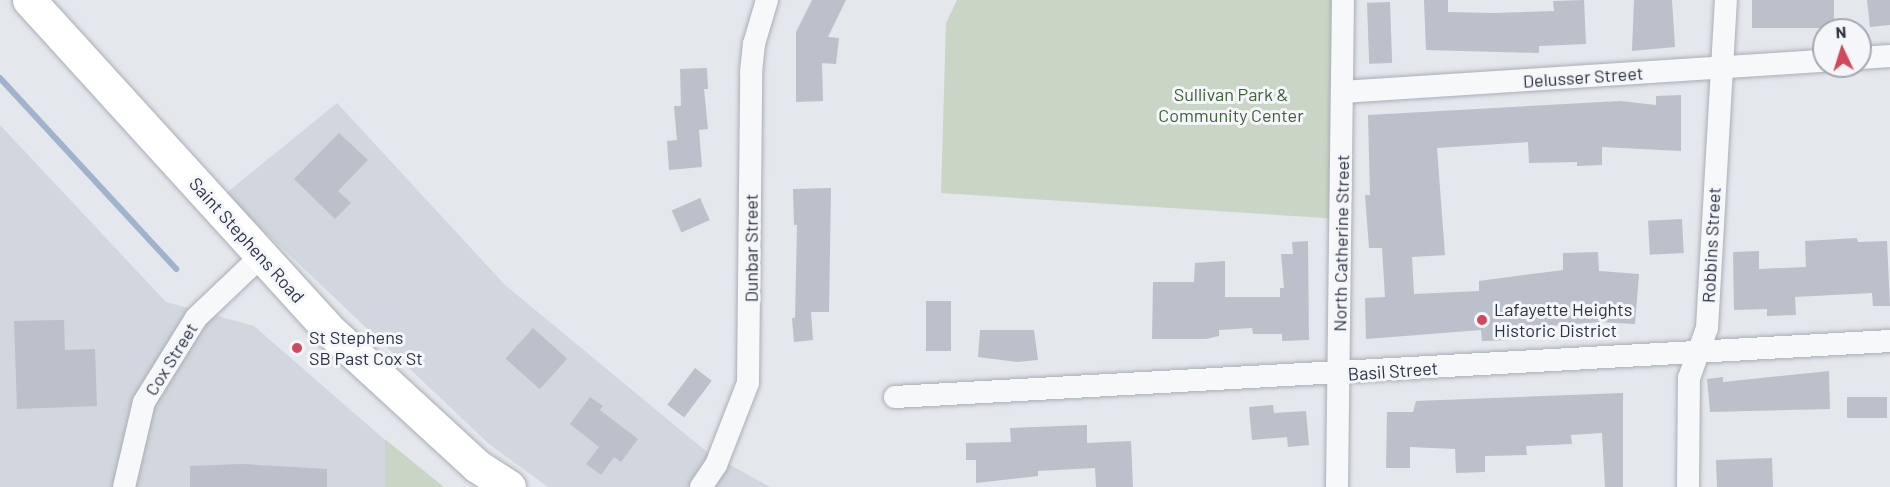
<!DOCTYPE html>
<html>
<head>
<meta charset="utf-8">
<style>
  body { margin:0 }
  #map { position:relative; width:1890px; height:487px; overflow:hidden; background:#e4e7ec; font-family:Barlow,sans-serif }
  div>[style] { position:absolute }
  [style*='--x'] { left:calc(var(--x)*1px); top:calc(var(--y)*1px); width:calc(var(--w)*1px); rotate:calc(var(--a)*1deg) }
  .built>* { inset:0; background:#d2d6de }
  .green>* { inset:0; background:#c9d6c5 }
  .stream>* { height:6px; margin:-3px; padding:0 3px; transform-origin:3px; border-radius:3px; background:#9fb4cc }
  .building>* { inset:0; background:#bbc0ca; transform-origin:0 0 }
  .roads { filter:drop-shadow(0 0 2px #a9aeb7) drop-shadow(0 0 2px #a9aeb7) }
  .street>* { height:22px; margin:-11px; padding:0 11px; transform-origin:11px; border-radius:11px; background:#f7f8fa }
  .primary>* { height:33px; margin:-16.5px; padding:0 16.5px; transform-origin:16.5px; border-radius:16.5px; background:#fff }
  .dots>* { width:16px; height:16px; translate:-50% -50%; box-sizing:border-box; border:3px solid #f4f6f9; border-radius:50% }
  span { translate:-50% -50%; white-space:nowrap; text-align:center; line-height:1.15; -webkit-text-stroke:6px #f4f6f9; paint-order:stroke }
  .street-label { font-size:18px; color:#2b3445 }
  .park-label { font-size:18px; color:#3f6138 }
  .poi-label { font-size:18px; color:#2b3445 }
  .left { translate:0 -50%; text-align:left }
  .north { position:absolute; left:1812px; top:18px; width:60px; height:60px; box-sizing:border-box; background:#f4f6f9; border:2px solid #a4a8b1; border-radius:50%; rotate:356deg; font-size:16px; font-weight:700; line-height:24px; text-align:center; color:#2b3445 }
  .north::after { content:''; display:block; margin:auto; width:21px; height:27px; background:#d1495b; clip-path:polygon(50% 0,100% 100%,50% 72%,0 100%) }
</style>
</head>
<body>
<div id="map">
  <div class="built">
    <i style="clip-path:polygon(337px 103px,505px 285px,707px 452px,770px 487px,548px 487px,489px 444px,225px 194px)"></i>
    <i style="clip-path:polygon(0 125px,166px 302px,254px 326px,385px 440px,385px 487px,0 487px)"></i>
  </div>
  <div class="green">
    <i style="clip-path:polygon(957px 0,1343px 0,1341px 219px,941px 193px,946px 23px)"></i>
    <i style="clip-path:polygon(385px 440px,386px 440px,444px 487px,385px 487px)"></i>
  </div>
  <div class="stream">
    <i style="--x:0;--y:78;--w:260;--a:47.3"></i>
  </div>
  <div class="building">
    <i style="clip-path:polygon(812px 0,846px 0,828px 37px,839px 38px,836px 64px,822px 63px,823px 101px,796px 102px,796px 32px)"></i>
    <i style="clip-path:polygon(1424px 0,1448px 0,1448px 12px,1493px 13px,1554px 11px,1553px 1px,1584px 0,1586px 44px,1539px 46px,1539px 53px,1426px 50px)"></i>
    <i style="clip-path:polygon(1634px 0,1672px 0,1675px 47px,1632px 51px)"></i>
    <i style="left:1752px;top:0;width:82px;height:28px"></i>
    <i style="clip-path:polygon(1867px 0,1890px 0,1890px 25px,1870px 27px)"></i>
    <i style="left:1390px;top:2px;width:61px;height:23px;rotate:88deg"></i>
    <i style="clip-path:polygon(707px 68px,708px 89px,704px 89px,708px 129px,699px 130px,702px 167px,669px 170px,667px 141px,677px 140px,674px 106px,681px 106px,680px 69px)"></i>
    <i style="clip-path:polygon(1681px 95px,1681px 151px,1602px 147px,1602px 165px,1577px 166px,1577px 162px,1529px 163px,1528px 142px,1437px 148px,1445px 255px,1412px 257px,1414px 294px,1479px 291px,1479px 281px,1563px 270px,1563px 253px,1598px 252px,1599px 271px,1639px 274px,1635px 324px,1600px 322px,1510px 329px,1510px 340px,1482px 341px,1481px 330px,1366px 339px,1365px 298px,1385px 297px,1382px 248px,1369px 248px,1365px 195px,1370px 195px,1368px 115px,1620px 101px,1656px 105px,1656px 96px)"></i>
    <i style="clip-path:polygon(339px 133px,368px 160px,338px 191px,351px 203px,335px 219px,294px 179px)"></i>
    <i style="clip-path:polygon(831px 188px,829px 312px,811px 312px,813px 340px,794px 342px,792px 318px,795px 318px,797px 225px,794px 225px,793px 189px)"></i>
    <i style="left:700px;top:198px;width:24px;height:31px;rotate:66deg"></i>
    <i style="left:1682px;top:219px;width:34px;height:34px;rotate:87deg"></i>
    <i style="clip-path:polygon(1857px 238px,1858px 242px,1887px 241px,1890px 306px,1873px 306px,1872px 293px,1795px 297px,1796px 315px,1767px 316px,1767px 309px,1734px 310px,1733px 252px,1759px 251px,1759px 269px,1806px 267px,1805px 241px)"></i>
    <i style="clip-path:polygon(1308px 241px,1309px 340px,1282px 341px,1282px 334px,1253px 334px,1252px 328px,1219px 330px,1219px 336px,1206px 339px,1152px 339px,1153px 282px,1194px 282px,1195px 263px,1225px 261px,1225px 297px,1280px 297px,1280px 288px,1284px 288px,1281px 254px,1293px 254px,1292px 242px)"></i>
    <i style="left:926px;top:301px;width:25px;height:50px"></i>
    <i style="clip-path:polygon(64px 320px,65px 350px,95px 349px,97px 406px,17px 409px,14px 321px)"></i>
    <i style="left:533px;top:328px;width:46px;height:41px;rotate:42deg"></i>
    <i style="clip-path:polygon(980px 330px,1034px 330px,1038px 360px,1017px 362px,978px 357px)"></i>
    <i style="left:695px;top:368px;width:21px;height:46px;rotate:37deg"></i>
    <i style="clip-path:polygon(1829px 371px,1830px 409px,1710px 412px,1707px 379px,1723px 377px,1723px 382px)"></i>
    <i style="clip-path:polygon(1623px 393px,1623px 487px,1605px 487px,1602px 433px,1571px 435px,1572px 444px,1526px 446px,1527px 455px,1485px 456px,1485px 472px,1456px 473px,1455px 449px,1410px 447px,1410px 468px,1386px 468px,1387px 412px,1413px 412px,1416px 401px)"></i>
    <i style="clip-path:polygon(590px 397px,603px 406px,600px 410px,638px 439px,621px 462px,614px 457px,601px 475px,586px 464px,599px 447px,570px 424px)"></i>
    <i style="left:1887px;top:397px;width:21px;height:40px;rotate:90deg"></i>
    <i style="clip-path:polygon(1273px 405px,1274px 413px,1306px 411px,1309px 445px,1288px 447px,1287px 437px,1252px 440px,1249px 407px)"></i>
    <i style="clip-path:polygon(1087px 425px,1087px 443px,1131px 441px,1133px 487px,1096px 487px,1095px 468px,1038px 471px,1038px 476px,976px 483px,976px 460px,966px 460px,966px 443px,1011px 442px,1010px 428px)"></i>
    <i style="left:1772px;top:458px;width:29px;height:56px;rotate:88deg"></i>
    <i style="clip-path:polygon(242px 464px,327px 469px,327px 487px,190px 487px,190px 466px)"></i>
  </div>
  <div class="roads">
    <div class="street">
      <i style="--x:1860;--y:58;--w:30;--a:-4"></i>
      <i style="--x:1342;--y:92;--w:483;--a:-3.7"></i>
      <i style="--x:895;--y:397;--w:997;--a:-3.22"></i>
      <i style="--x:124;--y:487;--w:87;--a:-76.8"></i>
      <i style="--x:144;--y:402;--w:99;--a:-58.2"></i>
      <i style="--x:196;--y:318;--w:90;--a:-43.6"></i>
      <i style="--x:701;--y:487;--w:27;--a:-56"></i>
      <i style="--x:716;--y:465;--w:88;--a:-68.7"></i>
      <i style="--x:748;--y:383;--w:311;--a:-89.4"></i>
      <i style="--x:751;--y:72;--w:28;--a:-84"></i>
      <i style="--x:754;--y:44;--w:46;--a:-73.5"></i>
      <i style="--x:1337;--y:487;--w:487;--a:-89.3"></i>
      <i style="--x:1688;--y:487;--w:109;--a:-89.5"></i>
      <i style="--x:1689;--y:378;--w:53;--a:-70.2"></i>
      <i style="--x:1707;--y:328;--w:329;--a:-86.7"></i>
    </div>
    <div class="primary">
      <i style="--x:29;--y:0;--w:443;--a:47.7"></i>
      <i style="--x:327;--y:328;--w:204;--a:42.6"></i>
      <i style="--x:477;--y:466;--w:38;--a:33"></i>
    </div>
  </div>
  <div class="dots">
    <i style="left:1482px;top:320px;background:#d1495b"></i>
    <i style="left:297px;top:348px;background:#d1495b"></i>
  </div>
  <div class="street-label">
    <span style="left:1583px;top:77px;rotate:-4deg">Delusser Street</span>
    <span style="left:247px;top:240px;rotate:48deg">Saint Stephens Road</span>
    <span style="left:1341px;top:243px;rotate:-89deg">North Catherine Street</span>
    <span style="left:1711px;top:245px;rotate:-87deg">Robbins Street</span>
    <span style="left:751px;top:248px;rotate:-90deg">Dunbar Street</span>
    <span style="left:171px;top:359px;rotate:-58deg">Cox Street</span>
    <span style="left:1393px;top:371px;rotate:-4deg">Basil Street</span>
  </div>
  <div class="park-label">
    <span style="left:1231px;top:105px">Sullivan Park &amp;<br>Community Center</span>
  </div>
  <div class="poi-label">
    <span class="left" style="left:1494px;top:320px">Lafayette Heights<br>Historic District</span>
    <span class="left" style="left:309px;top:348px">St Stephens<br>SB Past Cox St</span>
  </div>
  <div class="north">N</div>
</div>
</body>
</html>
